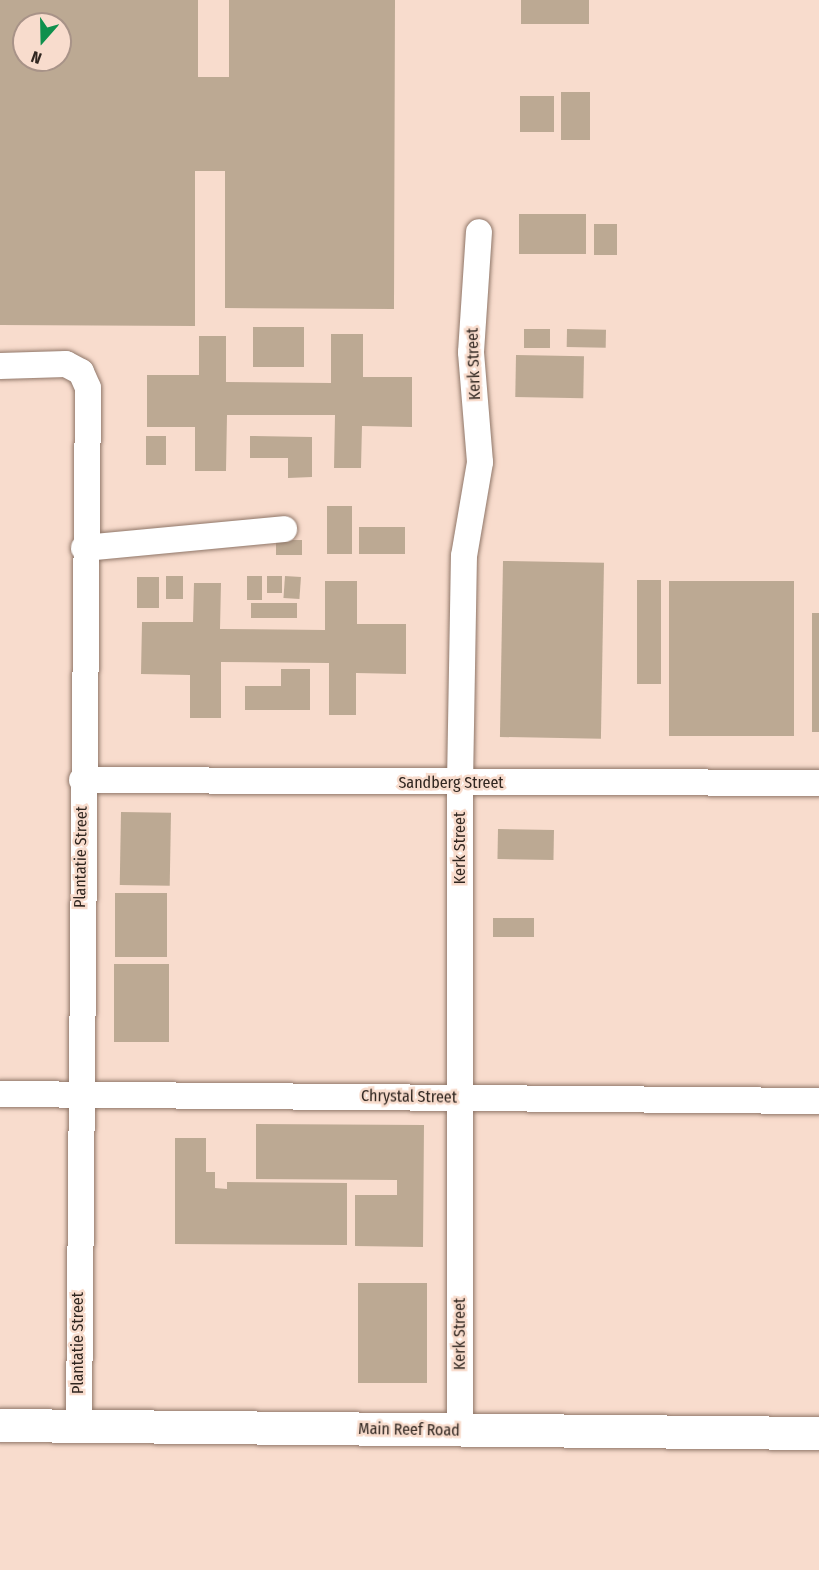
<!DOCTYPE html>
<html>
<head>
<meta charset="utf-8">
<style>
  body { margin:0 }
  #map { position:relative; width:819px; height:1570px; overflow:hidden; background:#f8dccd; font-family:"Fira Sans Condensed",sans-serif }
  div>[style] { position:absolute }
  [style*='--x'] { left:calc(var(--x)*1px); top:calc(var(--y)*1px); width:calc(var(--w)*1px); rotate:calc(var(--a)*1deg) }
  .building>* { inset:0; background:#bca993; transform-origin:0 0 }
  .roads { filter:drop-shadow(0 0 2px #8f7668) drop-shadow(0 0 2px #8f7668) }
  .minor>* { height:26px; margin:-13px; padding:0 13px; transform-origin:13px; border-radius:13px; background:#fff }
  .major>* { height:33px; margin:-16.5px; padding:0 16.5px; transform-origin:16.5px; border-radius:16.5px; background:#fff }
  span { translate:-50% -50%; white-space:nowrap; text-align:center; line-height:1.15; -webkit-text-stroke:5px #f8dccd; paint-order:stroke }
  .street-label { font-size:16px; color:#302620 }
  .north { position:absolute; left:12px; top:12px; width:60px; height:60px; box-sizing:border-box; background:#f8dccd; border:2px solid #a89388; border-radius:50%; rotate:200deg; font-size:16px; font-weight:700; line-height:24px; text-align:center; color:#302620 }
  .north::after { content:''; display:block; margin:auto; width:21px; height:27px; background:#0f904d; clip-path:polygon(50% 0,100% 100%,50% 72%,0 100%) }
</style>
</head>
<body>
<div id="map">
  <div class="building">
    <i style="clip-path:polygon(evenodd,0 0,198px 0,198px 77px,229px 77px,229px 0,395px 0,394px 309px,225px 308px,225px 171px,195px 171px,195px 326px,0 325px,0 0,24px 24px,60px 24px,60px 60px,24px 60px,24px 24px)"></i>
    <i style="left:521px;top:0;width:68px;height:24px"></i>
    <i style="left:561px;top:92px;width:29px;height:48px"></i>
    <i style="left:520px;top:96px;width:34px;height:36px"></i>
    <i style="left:519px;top:214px;width:67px;height:40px"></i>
    <i style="left:594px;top:224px;width:23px;height:31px"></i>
    <i style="left:253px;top:327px;width:51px;height:40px"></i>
    <i style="left:524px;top:329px;width:26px;height:19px"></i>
    <i style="left:567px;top:329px;width:39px;height:18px;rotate:1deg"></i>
    <i style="clip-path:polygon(331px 334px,363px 334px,363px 377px,412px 377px,412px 427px,362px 426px,361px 468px,334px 468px,335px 415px,227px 415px,226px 471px,195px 471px,195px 427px,147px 427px,147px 375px,199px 375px,199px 336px,226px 336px,226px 382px,331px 383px)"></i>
    <i style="left:516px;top:355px;width:68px;height:42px;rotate:1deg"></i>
    <i style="left:146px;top:436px;width:20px;height:29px"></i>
    <i style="clip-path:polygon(250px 436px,312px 437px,312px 477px,288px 478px,288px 458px,250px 458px)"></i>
    <i style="left:327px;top:506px;width:25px;height:48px"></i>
    <i style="left:359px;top:527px;width:46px;height:27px"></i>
    <i style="left:276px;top:540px;width:26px;height:15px"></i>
    <i style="left:503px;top:561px;width:101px;height:176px;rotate:1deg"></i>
    <i style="left:166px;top:576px;width:17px;height:23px"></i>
    <i style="left:247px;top:576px;width:15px;height:24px"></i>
    <i style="left:282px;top:576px;width:17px;height:15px;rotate:90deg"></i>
    <i style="left:285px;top:576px;width:16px;height:22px;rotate:4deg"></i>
    <i style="left:137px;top:577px;width:22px;height:31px"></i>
    <i style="left:637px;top:580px;width:24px;height:104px"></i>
    <i style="clip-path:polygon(325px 581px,357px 581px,357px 624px,406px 624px,406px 674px,356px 673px,356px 715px,329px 715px,329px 663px,221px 662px,221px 718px,190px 718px,190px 675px,141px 674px,142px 622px,193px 622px,194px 583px,221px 583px,220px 629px,325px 630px)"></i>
    <i style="left:669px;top:581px;width:125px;height:155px"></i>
    <i style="left:251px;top:603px;width:46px;height:15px"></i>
    <i style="left:812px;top:613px;width:7px;height:119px"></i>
    <i style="clip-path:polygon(281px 669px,310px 669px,310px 710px,245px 710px,245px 686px,281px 686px)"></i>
    <i style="left:121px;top:812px;width:50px;height:73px;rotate:1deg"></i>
    <i style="left:498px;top:829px;width:56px;height:30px;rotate:1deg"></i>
    <i style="left:115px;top:893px;width:52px;height:64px"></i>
    <i style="left:493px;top:918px;width:41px;height:19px"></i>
    <i style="left:114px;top:964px;width:55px;height:78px"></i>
    <i style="clip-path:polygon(256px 1124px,424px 1125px,423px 1247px,355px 1246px,355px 1195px,397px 1195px,397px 1180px,256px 1179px)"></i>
    <i style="clip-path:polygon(175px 1138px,206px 1138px,206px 1172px,215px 1172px,215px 1188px,227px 1189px,227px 1182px,347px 1183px,347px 1245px,175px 1244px)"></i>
    <i style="left:358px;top:1283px;width:69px;height:100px"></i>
  </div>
  <div class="roads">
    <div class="minor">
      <i style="--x:0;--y:366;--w:66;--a:-1.7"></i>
      <i style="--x:66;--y:364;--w:17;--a:28"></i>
      <i style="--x:81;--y:372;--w:17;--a:66"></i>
      <i style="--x:88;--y:388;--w:1039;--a:90.5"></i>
      <i style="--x:84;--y:548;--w:201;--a:-5.4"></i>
      <i style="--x:82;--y:780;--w:737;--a:0.23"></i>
      <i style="--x:0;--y:1094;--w:819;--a:0.49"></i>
      <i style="--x:460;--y:1431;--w:648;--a:-90"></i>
      <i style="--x:460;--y:783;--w:227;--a:-89"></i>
      <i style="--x:464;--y:556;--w:95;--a:-80.3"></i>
      <i style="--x:480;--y:462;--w:110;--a:-94.7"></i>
      <i style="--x:471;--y:352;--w:120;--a:-86.2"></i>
    </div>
    <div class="major">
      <i style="--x:0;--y:1425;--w:819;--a:0.56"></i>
    </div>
  </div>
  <div class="street-label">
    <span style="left:474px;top:364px;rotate:-92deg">Kerk Street</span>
    <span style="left:451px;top:783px">Sandberg Street</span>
    <span style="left:460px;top:848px;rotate:-90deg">Kerk Street</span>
    <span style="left:81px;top:857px;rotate:-89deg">Plantatie Street</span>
    <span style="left:409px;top:1097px;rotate:1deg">Chrystal Street</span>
    <span style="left:460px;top:1334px;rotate:-90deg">Kerk Street</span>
    <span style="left:78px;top:1343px;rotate:-90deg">Plantatie Street</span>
    <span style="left:409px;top:1430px;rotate:1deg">Main Reef Road</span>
  </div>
  <div class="north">N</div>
</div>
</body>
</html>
